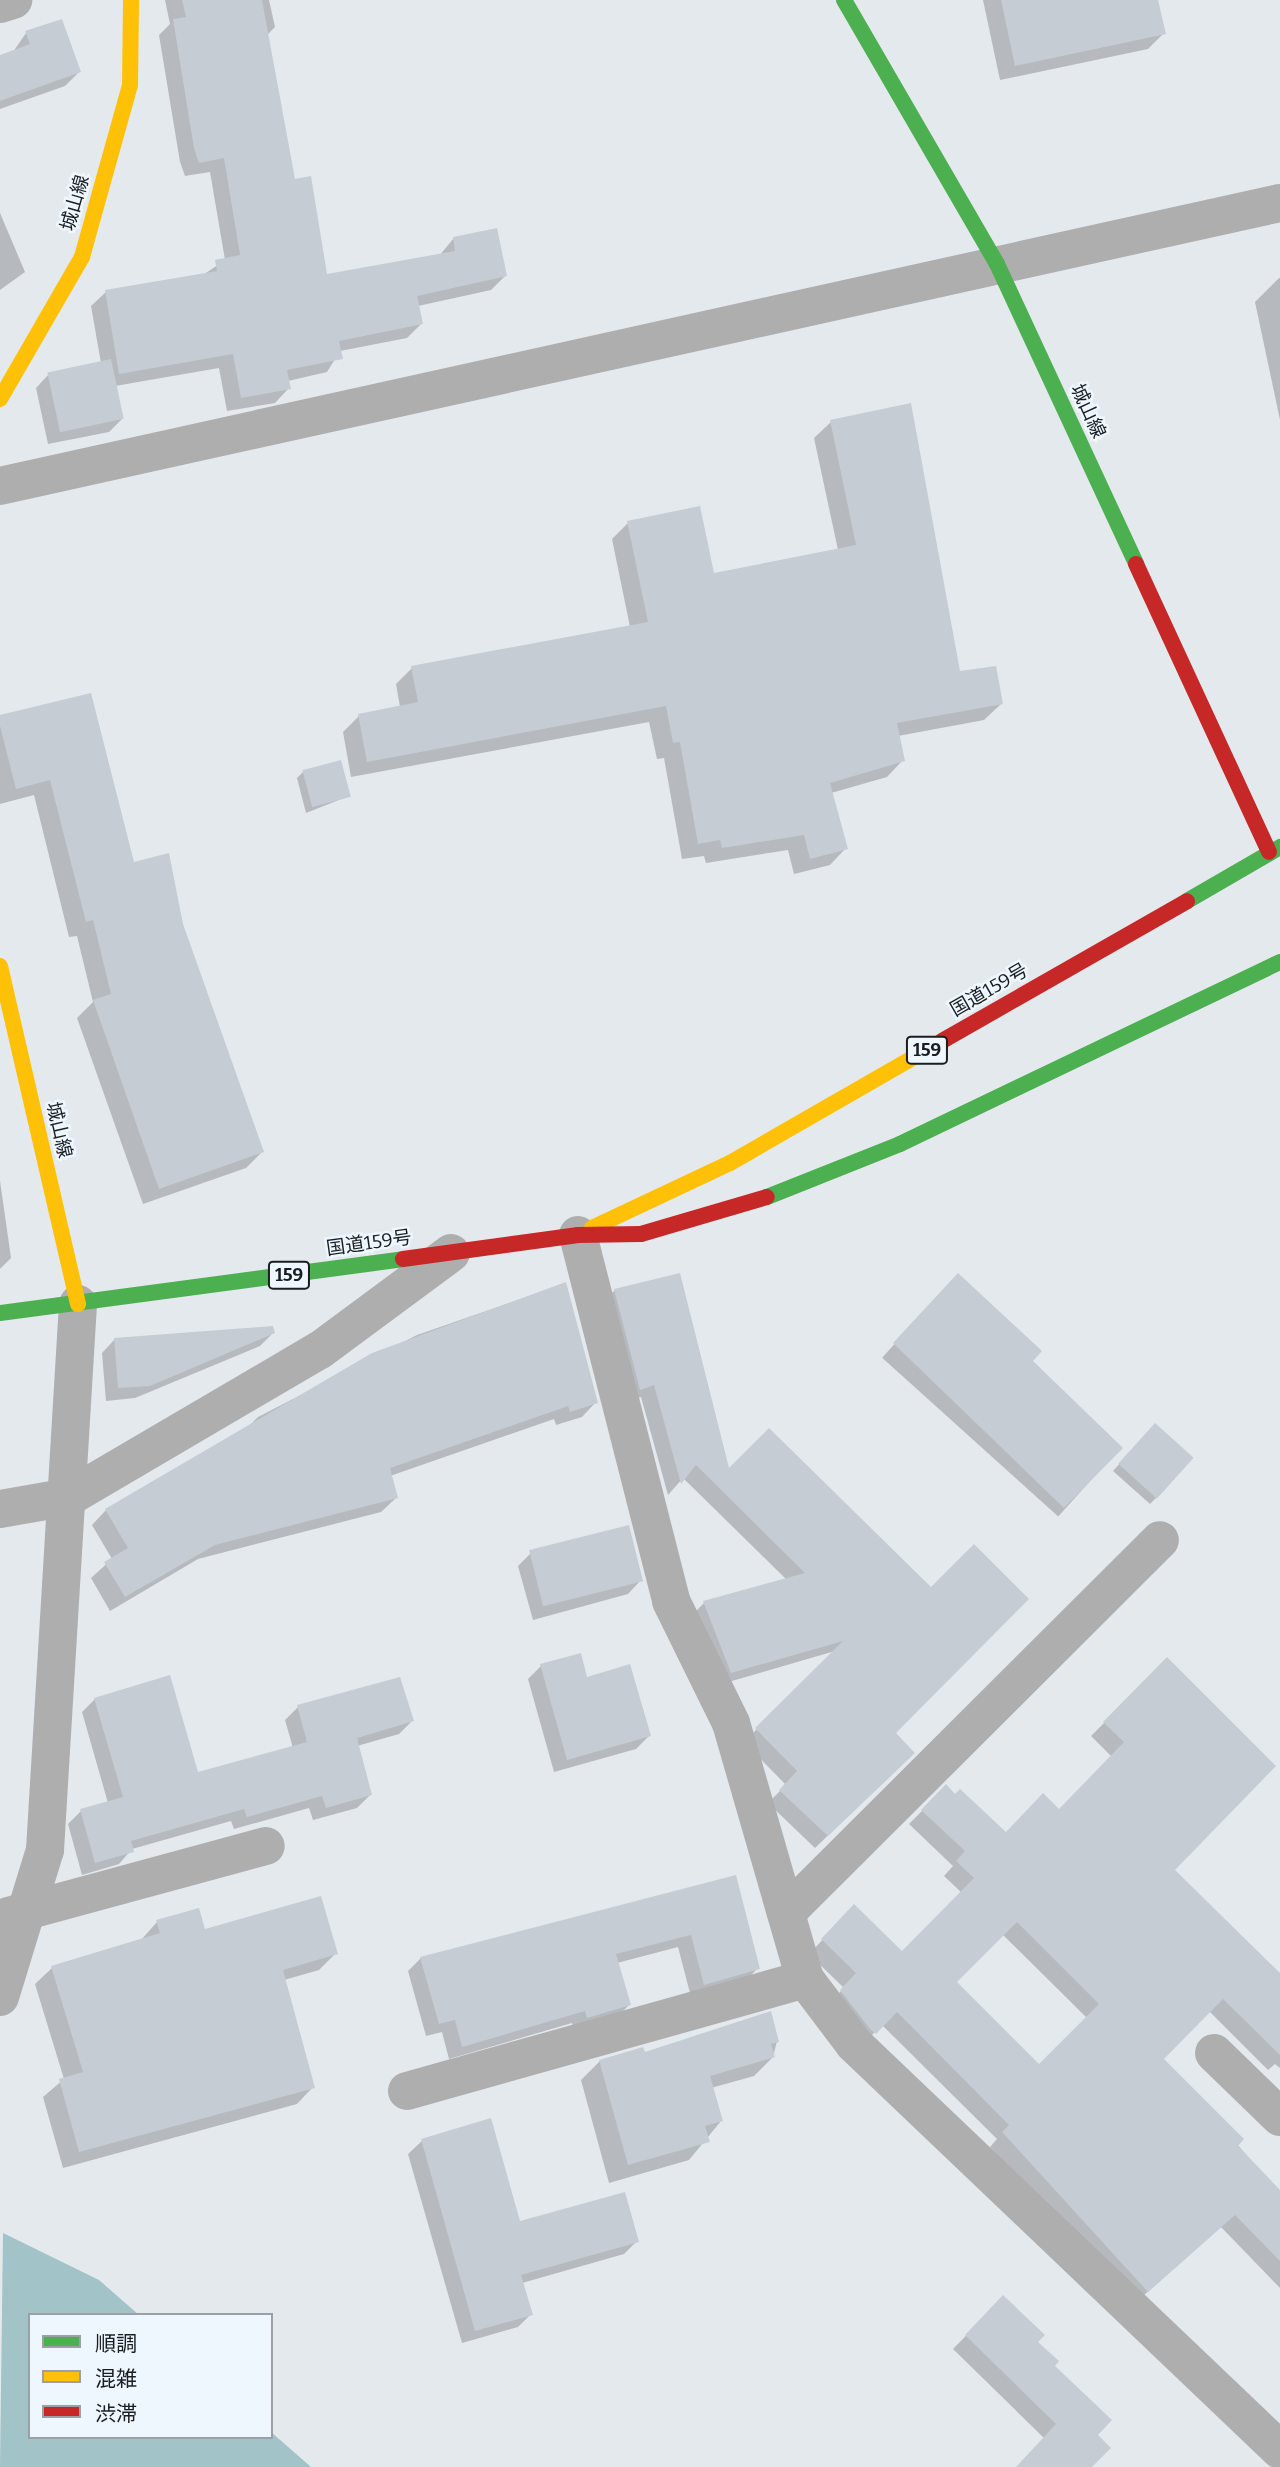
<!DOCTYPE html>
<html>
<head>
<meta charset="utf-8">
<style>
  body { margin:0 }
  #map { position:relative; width:1280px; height:2467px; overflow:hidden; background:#e4e9ee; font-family:Bitter,"Noto Sans JP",serif }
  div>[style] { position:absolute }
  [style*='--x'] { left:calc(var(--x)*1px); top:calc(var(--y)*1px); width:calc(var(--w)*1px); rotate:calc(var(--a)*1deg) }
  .water>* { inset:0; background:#a2c3c7 }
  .shadow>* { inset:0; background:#0003; transform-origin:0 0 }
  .building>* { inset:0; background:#c5ccd4; transform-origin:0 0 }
  .street>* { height:38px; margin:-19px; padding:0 19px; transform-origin:19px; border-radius:19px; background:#aeaeaf }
  .fast>* { height:16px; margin:-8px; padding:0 8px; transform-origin:8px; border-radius:8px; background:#4caf50 }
  .slow>* { height:16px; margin:-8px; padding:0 8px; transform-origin:8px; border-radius:8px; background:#ffc107 }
  .jam>* { height:16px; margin:-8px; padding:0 8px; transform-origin:8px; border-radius:8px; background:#c62828 }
  span { translate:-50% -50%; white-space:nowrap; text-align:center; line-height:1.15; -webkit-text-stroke:5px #eef6fe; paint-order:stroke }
  .shield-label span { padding:2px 5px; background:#eef6fe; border:2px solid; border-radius:5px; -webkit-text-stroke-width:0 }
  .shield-label { font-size:18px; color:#1b1e21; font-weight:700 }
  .street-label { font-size:19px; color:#1b1e21 }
  .legend { position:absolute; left:28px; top:2313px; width:245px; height:126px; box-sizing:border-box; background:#eef6fe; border:2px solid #9aa0a6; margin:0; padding:9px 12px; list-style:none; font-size:21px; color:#1b1e21 }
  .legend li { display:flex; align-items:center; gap:14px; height:35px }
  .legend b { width:35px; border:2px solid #9aa0a6 }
</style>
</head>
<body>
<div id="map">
  <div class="water">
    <i style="clip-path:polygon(3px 2233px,99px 2280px,139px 2315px,30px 2315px,30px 2437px,271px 2437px,271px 2432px,311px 2467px,0 2467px)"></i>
  </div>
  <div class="shadow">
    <i style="clip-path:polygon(165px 0,269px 0,275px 27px,267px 35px,294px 181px,325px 276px,440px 255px,453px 239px,505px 276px,491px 290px,418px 306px,421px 324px,407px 338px,340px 351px,327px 372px,288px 381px,289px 388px,275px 403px,227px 411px,219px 368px,115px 386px,122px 419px,109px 432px,48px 444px,36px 388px,49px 374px,101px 363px,91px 306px,106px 292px,203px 275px,225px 260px,210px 172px,185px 176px,180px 162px,159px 35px,170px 24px)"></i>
    <i style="clip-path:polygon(983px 0,1157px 0,1164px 33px,1148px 49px,1000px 80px)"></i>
    <i style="clip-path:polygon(26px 33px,79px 72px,65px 86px,0 109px,0 57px,13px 52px)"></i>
    <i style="clip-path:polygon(0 213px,25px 272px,0 290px)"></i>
    <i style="clip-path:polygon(1279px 278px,1280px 278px,1280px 420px,1255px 302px)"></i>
    <i style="clip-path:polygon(831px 422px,959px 673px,1001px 704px,984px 720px,898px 736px,903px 760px,887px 777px,831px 793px,846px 848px,830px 865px,794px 874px,788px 850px,706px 863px,704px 856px,682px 859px,664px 758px,657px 759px,649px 722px,351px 777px,343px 732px,359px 716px,400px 707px,396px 684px,412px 668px,630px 627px,612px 539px,628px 523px,713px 575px,838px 550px,814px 438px)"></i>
    <i style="clip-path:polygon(0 717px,181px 924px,262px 1152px,246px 1168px,143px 1204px,77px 1018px,93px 1002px,77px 936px,69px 937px,34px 795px,0 804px)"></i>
    <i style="clip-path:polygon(303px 772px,349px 796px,306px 813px,297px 778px)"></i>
    <i style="clip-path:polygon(0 1181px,11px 1258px,0 1269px)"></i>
    <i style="clip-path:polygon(564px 1284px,596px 1402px,582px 1417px,556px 1425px,554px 1419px,390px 1476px,396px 1498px,381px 1512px,198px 1559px,110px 1611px,91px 1578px,112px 1559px,92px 1525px,106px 1510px,234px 1441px,258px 1417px,417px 1335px)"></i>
    <i style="left:945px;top:1288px;width:237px;height:94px;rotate:42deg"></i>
    <i style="clip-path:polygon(615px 1290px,728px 1472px,769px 1430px,893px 1733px,900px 1766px,815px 1848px,768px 1803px,786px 1785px,744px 1742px,835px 1651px,718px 1685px,691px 1616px,704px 1603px,787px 1580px,683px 1478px,668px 1495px,641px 1397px,627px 1401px,602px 1303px)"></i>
    <i style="clip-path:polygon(273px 1333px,260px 1346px,135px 1398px,106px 1401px,102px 1353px,115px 1339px)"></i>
    <i style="clip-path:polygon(1149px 1431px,1156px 1498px,1150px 1504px,1113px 1471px)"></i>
    <i style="clip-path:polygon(531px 1553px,641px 1580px,628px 1594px,533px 1620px,518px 1566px)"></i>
    <i style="clip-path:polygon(evenodd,1167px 1660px,1173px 1870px,1280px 1975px,1280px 2068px,1275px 2064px,1268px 2070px,1209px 2011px,1162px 2059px,1280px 2193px,1280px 2288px,1221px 2227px,1134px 2304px,990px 2147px,997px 2139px,882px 2025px,861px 2046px,828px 2004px,844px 1988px,809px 1954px,854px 1907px,902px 1953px,962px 1893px,944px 1876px,953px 1866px,909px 1824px,946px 1787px,1006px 1834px,1059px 1811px,1112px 1757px,1091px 1736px,1167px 1660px,1002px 1934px,1087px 2018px,1039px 2066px,955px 1982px,1002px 1934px)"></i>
    <i style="clip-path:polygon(541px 1666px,586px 1679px,649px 1736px,636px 1749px,554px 1772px,528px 1679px)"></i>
    <i style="clip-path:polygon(95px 1699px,197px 1774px,293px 1748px,285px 1720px,298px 1707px,412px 1721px,399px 1734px,357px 1746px,370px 1795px,357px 1808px,313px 1820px,309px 1808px,234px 1829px,231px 1821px,132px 1849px,119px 1864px,82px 1875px,68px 1824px,81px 1811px,108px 1803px,82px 1712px)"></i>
    <i style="clip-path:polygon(735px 1878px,758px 1968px,745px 1981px,691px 1997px,678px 1947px,617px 1963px,629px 2005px,616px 2018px,574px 2030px,572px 2023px,449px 2059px,442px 2032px,426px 2036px,408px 1971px,421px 1958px)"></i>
    <i style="clip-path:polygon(157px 1922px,336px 1953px,319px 1970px,284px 1980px,313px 2087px,297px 2104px,63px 2168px,43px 2097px,64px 2079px,35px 1984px,52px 1968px,141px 1940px)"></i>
    <i style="clip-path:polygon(777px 2041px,773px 2057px,754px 2076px,711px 2088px,721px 2121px,689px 2160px,609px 2183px,581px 2080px,600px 2061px)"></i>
    <i style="clip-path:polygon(422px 2141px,519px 2223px,637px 2241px,624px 2254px,522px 2283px,531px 2314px,518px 2327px,462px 2343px,408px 2154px)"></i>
    <i style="clip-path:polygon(1003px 2298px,1095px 2435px,1090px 2467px,1018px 2467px,1045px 2439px,953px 2349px)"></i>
  </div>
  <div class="building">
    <i style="clip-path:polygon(182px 0,262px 0,295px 179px,311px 176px,327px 274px,455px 251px,453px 237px,497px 228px,507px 276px,417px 296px,423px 324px,339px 341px,343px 359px,287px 370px,291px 389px,241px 398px,233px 354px,119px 374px,105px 290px,217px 271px,215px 260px,240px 255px,224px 158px,199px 163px,194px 148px,173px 19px,186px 17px)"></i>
    <i style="clip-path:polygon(1001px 0,1158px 0,1166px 34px,1015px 66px)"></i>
    <i style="clip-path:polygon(62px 19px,81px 72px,0 101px,0 55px,30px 44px,25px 31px)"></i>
    <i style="left:111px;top:359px;width:61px;height:65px;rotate:78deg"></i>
    <i style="clip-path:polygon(911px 403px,960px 671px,996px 666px,1003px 704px,897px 723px,905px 761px,830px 783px,848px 849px,810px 859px,804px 835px,722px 848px,720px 840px,698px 844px,680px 742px,673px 743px,666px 706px,367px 762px,358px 714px,418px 702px,411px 666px,648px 622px,627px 521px,700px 506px,714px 573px,856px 545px,830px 420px)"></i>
    <i style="clip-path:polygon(91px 693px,134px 862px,169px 853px,183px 924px,264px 1152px,159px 1189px,93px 1000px,111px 994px,93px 920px,86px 922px,50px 780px,16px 789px,0 726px,0 715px)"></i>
    <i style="left:341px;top:760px;width:38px;height:40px;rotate:75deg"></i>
    <i style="clip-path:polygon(680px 1273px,729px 1468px,769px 1428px,931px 1587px,974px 1544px,1029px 1599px,896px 1733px,915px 1753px,828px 1836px,779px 1790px,797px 1771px,755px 1728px,843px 1641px,731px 1673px,703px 1601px,805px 1573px,696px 1465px,681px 1484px,654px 1385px,640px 1390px,614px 1289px)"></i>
    <i style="clip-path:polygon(958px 1273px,1042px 1351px,1033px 1361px,1123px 1448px,1064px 1508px,893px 1343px)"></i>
    <i style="clip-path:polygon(566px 1282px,598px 1403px,570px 1412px,568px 1406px,390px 1468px,398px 1498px,215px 1545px,125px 1597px,104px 1562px,128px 1548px,105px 1509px,372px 1353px)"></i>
    <i style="clip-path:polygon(273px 1326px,275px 1333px,150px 1386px,118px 1388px,114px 1338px)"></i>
    <i style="left:1155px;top:1423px;width:52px;height:55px;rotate:42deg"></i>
    <i style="left:629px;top:1525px;width:58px;height:103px;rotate:76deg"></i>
    <i style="clip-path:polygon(581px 1653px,587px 1677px,630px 1664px,651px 1736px,567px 1760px,540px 1664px)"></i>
    <i style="clip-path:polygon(evenodd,1167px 1657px,1276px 1766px,1175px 1870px,1280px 1973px,1280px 2055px,1223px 1999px,1164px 2059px,1244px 2139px,1238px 2146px,1280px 2190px,1280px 2261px,1235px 2215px,1148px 2292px,1002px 2132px,1009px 2125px,897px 2012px,876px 2034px,870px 2029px,840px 1990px,856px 1973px,821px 1939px,854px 1904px,902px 1951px,974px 1878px,956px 1861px,965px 1851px,921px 1810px,946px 1784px,955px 1794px,960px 1789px,1006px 1832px,1043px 1793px,1059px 1809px,1124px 1742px,1103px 1722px,1167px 1657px,1017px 1922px,1099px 2004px,1039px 2064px,957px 1982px,1017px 1922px)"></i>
    <i style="clip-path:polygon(170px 1675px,198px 1772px,307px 1742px,297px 1705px,400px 1677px,414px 1721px,357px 1738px,372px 1795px,326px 1808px,322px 1796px,247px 1817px,244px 1809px,131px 1841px,134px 1852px,95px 1863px,80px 1809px,123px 1797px,94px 1698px)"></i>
    <i style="clip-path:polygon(736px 1875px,760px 1969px,704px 1985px,691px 1935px,616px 1954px,631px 2005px,587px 2018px,585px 2011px,462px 2047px,455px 2020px,439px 2024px,420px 1957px)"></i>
    <i style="clip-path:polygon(321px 1896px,338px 1954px,283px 1970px,315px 2088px,79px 2152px,59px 2079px,83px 2072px,51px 1966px,160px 1933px,156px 1920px,199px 1908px,205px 1929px)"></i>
    <i style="clip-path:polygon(771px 2011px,779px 2042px,771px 2044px,775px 2057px,710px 2076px,723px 2121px,705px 2126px,710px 2142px,628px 2165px,599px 2060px,643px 2047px,645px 2052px)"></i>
    <i style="clip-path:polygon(491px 2118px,520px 2221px,625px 2192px,639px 2242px,521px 2275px,533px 2315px,475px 2331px,421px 2139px)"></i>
    <i style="clip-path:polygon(1003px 2295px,1045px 2335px,1038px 2342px,1059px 2361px,1055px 2366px,1112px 2420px,1098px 2435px,1111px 2448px,1092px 2467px,1016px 2467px,1056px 2424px,965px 2335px)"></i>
  </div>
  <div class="street">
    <i style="--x:0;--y:4;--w:14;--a:-17"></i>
    <i style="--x:0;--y:486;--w:1311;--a:-12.47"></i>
    <i style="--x:578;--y:1235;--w:378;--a:75.7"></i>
    <i style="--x:671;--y:1601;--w:136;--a:63.8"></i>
    <i style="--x:731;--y:1723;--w:266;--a:73.9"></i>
    <i style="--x:805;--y:1979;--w:81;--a:53"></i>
    <i style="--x:854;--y:2044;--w:588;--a:43.62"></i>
    <i style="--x:0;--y:1509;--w:70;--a:-9.9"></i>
    <i style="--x:69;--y:1497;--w:291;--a:-30.4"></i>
    <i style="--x:320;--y:1350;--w:163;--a:-36.5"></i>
    <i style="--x:786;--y:1913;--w:528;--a:-44.92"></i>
    <i style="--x:8;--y:1916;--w:267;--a:-15.2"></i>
    <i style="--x:0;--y:1997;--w:154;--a:-73"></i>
    <i style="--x:45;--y:1850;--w:547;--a:-86.54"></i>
    <i style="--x:1214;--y:2053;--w:92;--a:44.1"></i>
    <i style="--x:407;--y:2091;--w:413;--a:-15.7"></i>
  </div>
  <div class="fast">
    <i style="--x:844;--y:0;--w:305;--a:59.9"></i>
    <i style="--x:997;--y:264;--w:331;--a:65.1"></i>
    <i style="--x:1187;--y:901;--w:108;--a:-30.1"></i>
    <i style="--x:767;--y:1197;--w:143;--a:-21.7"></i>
    <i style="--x:900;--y:1144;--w:421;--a:-25.6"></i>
    <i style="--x:0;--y:1313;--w:407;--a:-7.6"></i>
  </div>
  <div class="slow">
    <i style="--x:0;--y:399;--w:164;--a:-60"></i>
    <i style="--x:82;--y:257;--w:179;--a:-74.4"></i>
    <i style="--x:130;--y:85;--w:85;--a:-89.3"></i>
    <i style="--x:0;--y:966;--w:347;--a:77"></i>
    <i style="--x:592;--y:1228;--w:153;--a:-25.2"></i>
    <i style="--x:730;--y:1163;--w:245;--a:-29.9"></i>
  </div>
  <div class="jam">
    <i style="--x:1136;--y:564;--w:317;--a:65.2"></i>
    <i style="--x:942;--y:1041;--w:282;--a:-29.7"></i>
    <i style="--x:403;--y:1259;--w:177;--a:-7.8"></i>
    <i style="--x:578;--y:1235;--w:63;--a:-0.9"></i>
    <i style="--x:641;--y:1234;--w:131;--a:-16.4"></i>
  </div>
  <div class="shield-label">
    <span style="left:927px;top:1050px">159</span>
    <span style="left:289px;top:1275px">159</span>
  </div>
  <div class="street-label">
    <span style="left:75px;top:203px;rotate:-74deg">城山線</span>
    <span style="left:1088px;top:411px;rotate:65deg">城山線</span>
    <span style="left:989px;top:990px;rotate:-30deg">国道159号</span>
    <span style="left:59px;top:1130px;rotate:77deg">城山線</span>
    <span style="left:369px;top:1243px;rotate:-8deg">国道159号</span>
  </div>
  <ul class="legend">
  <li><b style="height:9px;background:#4caf50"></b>順調</li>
  <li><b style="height:9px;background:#ffc107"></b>混雑</li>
  <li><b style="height:9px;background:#c62828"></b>渋滞</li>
  </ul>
</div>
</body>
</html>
